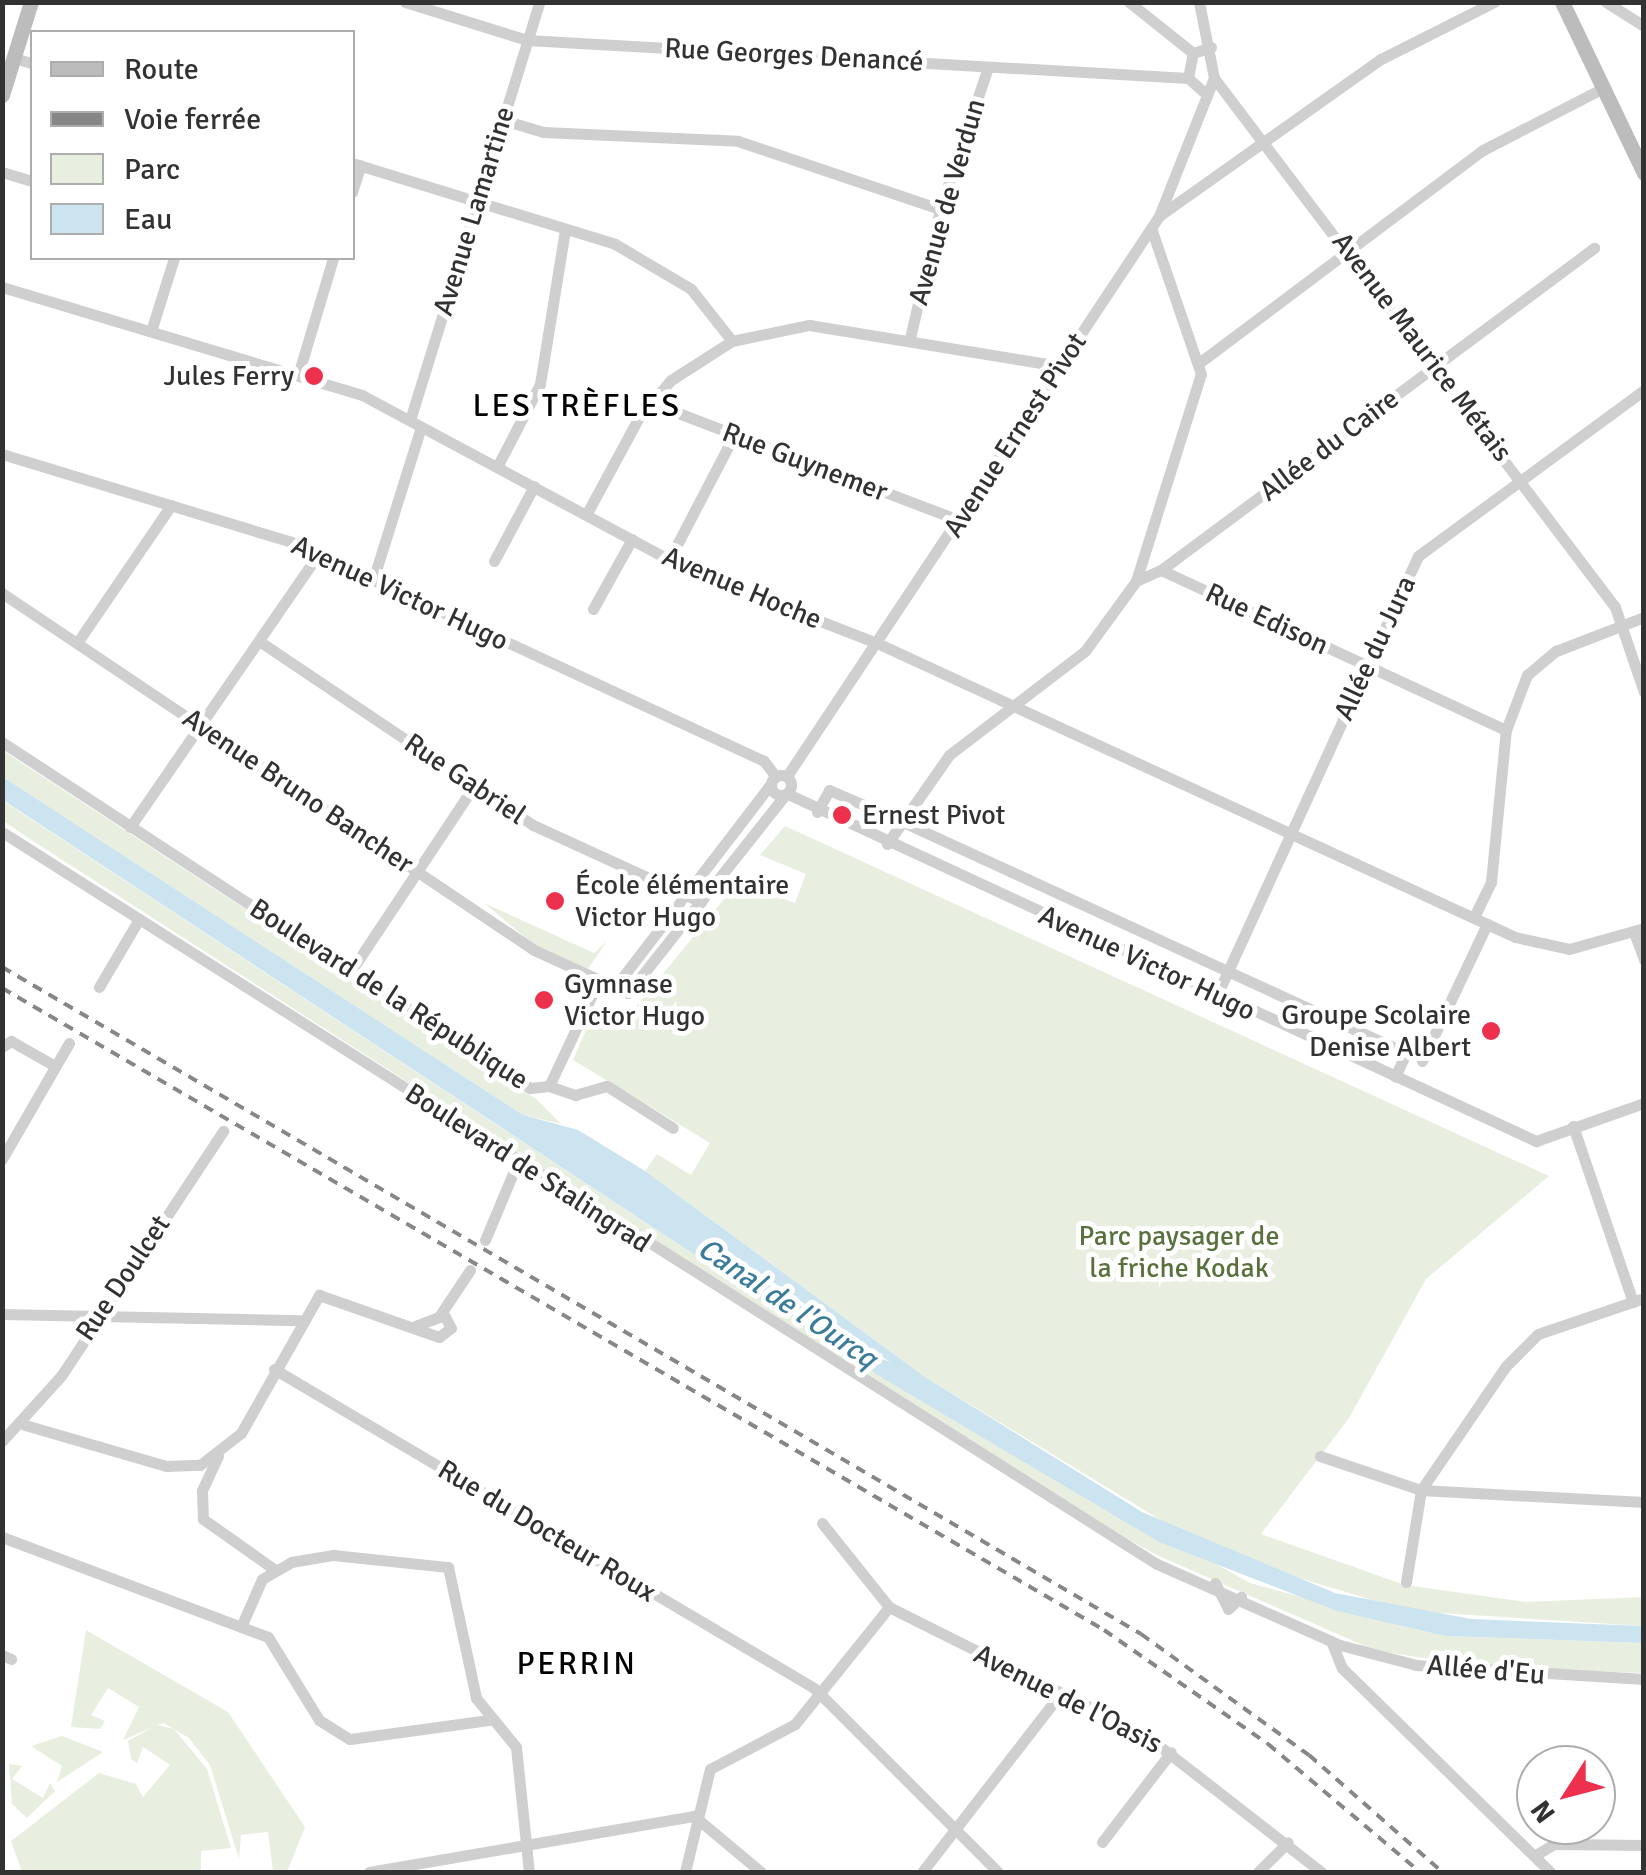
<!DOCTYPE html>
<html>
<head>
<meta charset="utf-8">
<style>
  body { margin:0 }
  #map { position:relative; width:1646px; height:1875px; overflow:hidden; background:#fff; font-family:Signika,sans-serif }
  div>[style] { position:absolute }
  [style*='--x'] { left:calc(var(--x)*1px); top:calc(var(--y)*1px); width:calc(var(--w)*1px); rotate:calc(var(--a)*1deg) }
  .green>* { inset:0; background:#e9efe0 }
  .water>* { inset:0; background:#cce4ef }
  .street>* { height:11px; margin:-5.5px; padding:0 5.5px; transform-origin:5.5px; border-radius:5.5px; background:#cfcfcf }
  .street>.ring { margin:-5.5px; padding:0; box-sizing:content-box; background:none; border:11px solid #cfcfcf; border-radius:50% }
  .secondary>* { height:15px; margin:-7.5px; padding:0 7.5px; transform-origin:7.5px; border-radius:7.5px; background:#bcbcbc }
  .rail>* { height:4px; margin-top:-2px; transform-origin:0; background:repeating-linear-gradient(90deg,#878787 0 10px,transparent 0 18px) }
  .dots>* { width:28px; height:28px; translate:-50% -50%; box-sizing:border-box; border:5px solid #fff; border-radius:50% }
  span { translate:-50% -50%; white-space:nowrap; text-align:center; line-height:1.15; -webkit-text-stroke:10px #fff; paint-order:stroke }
  .street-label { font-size:28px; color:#323232 }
  .poi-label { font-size:28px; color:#323232 }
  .right { translate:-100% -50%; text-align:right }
  .left { translate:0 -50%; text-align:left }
  .park-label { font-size:28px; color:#59713c }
  .water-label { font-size:30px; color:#3b7c9a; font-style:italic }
  .quarter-label { font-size:32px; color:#000; letter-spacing:2.5px }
  .frame { position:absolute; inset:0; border:5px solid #323232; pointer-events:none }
  .legend { position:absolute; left:30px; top:30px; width:325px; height:230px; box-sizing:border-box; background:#fff; border:2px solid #adadad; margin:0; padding:12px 18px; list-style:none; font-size:30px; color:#323232 }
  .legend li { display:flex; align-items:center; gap:20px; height:50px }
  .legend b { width:50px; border:2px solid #adadad }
  .north { position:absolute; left:1516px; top:1745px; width:100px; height:100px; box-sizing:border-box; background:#fff; border:2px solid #adadad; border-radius:50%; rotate:234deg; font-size:28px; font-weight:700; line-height:40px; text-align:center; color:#323232 }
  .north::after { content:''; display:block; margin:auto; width:35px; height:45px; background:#ed304c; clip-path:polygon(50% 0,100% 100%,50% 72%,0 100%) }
</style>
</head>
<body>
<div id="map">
  <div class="green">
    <i style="clip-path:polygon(2px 750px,535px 1098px,561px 1124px,523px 1115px,3px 777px)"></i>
    <i style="clip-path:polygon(2px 800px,879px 1376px,1250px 1583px,1446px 1636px,1643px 1643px,1643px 1673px,1497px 1670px,1374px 1650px,1159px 1556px,1071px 1509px,30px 839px,3px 821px)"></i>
    <i style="clip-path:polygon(785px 826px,1549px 1176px,1426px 1279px,1349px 1418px,1261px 1534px,1405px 1585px,1526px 1602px,1643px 1597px,1643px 1626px,1408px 1611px,1270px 1569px,1169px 1525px,925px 1377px,645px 1171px,657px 1154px,691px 1175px,710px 1143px,573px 1060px,596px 1007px,626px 1019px,738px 882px,795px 903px,806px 874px,760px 855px)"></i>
    <i style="clip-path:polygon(484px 903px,594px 953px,607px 941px,588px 969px,537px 947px)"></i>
    <i style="clip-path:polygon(86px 1630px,228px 1712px,305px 1827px,287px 1872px,273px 1872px,268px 1832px,241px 1835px,239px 1859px,210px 1765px,189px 1738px,164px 1723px,157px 1725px,174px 1729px,207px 1769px,231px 1848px,201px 1851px,201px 1872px,22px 1872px,11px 1841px,99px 1773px,136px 1784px,143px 1797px,170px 1765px,143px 1747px,137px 1763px,131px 1759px,128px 1741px,153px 1727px,123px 1740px,139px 1707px,108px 1688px,91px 1715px,105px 1721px,100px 1729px,71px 1727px)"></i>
    <i style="clip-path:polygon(62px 1736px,103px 1752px,57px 1782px,62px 1766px,31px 1746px)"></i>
    <i style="clip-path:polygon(9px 1764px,22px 1766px,12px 1779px,43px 1798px,50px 1783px,55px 1791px,27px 1818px,12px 1804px)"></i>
  </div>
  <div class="water">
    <i style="clip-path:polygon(evenodd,3px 777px,523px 1115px,578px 1130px,645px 1171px,925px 1377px,1142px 1512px,1335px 1593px,1471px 1619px,1643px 1626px,1643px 1643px,1446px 1636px,1337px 1611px,1159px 1542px,879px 1376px,3px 800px,3px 777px,717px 1250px,727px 1251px,890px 1362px,877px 1357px,717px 1250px)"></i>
  </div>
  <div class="street">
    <i style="--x:405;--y:2;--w:128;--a:17.3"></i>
    <i style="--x:527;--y:40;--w:662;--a:3.29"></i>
    <i style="--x:1129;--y:2;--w:82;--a:38.6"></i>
    <i style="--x:1606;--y:2;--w:45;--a:32.3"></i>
    <i style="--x:14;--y:58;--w:19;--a:16"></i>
    <i style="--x:1214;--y:78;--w:664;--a:52.84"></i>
    <i style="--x:1615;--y:607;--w:90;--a:71.2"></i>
    <i style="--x:1207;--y:95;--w:25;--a:-138"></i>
    <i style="--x:1188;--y:78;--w:25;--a:-79"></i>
    <i style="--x:1193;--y:53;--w:19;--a:-18"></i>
    <i style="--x:503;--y:120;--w:42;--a:16.7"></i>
    <i style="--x:543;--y:132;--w:195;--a:2.6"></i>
    <i style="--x:738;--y:141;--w:213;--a:18.6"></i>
    <i style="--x:352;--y:163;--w:275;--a:17.1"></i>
    <i style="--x:615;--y:244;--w:88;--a:30.6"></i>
    <i style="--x:691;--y:289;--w:66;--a:51.7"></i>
    <i style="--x:2;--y:172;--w:31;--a:17"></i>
    <i style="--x:352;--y:192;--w:28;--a:-72"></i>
    <i style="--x:1159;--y:216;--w:272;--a:-35.3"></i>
    <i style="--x:1381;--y:59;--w:127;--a:-26.8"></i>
    <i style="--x:2;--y:287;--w:376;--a:16.7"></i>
    <i style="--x:362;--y:395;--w:369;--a:28.2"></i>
    <i style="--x:687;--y:569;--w:204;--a:21.3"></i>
    <i style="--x:877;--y:643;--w:702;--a:24.74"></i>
    <i style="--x:1515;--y:937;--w:55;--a:12.5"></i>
    <i style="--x:1569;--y:949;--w:78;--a:-15.6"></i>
    <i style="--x:151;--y:331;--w:77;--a:-72.5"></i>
    <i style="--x:910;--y:338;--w:132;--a:-76.9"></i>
    <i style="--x:940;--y:209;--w:150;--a:-71.3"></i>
    <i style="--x:1199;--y:363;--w:355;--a:-36.9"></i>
    <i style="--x:1483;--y:150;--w:135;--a:-27.3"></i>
    <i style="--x:298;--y:375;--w:122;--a:-73.3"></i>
    <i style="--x:652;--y:403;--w:328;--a:20.9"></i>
    <i style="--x:410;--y:420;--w:437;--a:-72.8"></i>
    <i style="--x:2;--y:454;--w:302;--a:16.9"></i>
    <i style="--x:291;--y:542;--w:521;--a:24.84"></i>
    <i style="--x:764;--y:761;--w:20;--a:53"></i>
    <i style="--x:497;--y:467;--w:93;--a:-62.6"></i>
    <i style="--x:540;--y:384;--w:157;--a:-80.8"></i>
    <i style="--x:586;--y:515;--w:111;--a:-61.6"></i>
    <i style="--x:639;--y:417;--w:49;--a:-49.1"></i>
    <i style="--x:671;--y:380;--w:72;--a:-32.6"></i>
    <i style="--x:732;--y:341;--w:79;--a:-11.7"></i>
    <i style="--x:809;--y:325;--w:254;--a:9.3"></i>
    <i style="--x:669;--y:560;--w:141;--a:-62.5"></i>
    <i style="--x:494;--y:561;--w:85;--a:-61.9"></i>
    <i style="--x:1161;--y:570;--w:540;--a:-36.64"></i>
    <i style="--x:373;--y:580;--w:160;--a:-72.6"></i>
    <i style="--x:1136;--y:581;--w:27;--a:-24"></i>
    <i style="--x:1161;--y:570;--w:380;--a:24.9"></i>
    <i style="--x:2;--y:593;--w:641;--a:33.86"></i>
    <i style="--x:534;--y:950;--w:89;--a:24.6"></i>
    <i style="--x:615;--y:987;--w:256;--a:-52.5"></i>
    <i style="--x:593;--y:609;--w:80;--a:-60.9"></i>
    <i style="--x:259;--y:641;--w:330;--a:33.9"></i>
    <i style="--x:533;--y:825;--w:185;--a:24.6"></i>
    <i style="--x:77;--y:643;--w:167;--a:-55.7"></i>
    <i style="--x:2;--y:742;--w:631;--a:33.24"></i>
    <i style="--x:530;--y:1088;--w:19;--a:-6"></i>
    <i style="--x:549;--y:1086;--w:117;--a:-64.7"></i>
    <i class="ring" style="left:771px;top:775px;width:9px;height:9px"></i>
    <i style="--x:787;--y:776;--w:672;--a:-56.4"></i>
    <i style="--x:1159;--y:216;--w:149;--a:-68.3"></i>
    <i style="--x:1214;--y:78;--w:77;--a:-101.2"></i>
    <i style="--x:788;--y:794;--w:825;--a:24.89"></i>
    <i style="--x:1536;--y:1141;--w:114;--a:-19.4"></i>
    <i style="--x:817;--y:812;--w:25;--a:-61"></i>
    <i style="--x:829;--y:790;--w:81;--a:23.4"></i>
    <i style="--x:903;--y:822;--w:554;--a:24.67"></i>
    <i style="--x:1406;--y:1053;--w:26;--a:115"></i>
    <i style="--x:130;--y:827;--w:331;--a:-55.4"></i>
    <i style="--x:2;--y:832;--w:1367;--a:32.37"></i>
    <i style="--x:1157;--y:1564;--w:200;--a:23.9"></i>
    <i style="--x:1340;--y:1645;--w:79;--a:14.7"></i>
    <i style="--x:1416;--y:1665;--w:228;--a:3.5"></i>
    <i style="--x:887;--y:844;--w:108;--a:-55.1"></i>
    <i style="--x:949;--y:755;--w:171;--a:-37.4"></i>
    <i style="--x:1085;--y:651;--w:87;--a:-53.9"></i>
    <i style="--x:1136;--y:581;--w:217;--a:-72.6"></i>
    <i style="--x:1201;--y:374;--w:154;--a:-108.9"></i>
    <i style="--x:1474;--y:917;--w:39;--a:-64"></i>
    <i style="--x:1491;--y:882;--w:153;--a:-84.4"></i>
    <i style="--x:1506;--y:730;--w:59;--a:-69.1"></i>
    <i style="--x:1527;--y:675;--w:38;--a:-40"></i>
    <i style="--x:1556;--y:651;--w:94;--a:-21.1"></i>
    <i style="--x:1634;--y:932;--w:30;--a:70"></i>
    <i style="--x:351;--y:971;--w:222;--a:-56.4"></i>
    <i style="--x:99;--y:987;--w:79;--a:-59.5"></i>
    <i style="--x:615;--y:987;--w:14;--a:25"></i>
    <i style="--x:628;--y:993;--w:253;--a:-51.6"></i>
    <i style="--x:1217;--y:995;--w:483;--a:-65.4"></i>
    <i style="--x:1418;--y:556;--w:280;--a:-36.3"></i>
    <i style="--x:2;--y:1047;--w:11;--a:-34"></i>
    <i style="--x:11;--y:1041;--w:51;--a:29.6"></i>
    <i style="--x:1422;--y:1061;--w:152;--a:-64.6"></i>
    <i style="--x:549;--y:1086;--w:28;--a:19"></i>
    <i style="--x:575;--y:1095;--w:33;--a:-16"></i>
    <i style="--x:607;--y:1086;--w:78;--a:32.5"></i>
    <i style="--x:1573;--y:1126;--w:186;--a:71.2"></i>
    <i style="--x:2;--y:1159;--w:134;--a:-60"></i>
    <i style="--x:485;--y:1240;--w:86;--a:-67.3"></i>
    <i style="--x:2;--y:1314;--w:298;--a:1.2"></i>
    <i style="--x:440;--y:1315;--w:54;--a:-56.3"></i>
    <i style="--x:274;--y:1369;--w:627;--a:30.57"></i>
    <i style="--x:814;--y:1688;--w:260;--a:45"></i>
    <i style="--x:25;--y:1425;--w:147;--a:16.2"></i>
    <i style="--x:166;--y:1466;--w:34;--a:-2"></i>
    <i style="--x:200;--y:1465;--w:52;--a:-38"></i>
    <i style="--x:241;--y:1433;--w:159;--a:-60.5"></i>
    <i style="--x:319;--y:1295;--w:127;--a:19.3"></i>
    <i style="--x:439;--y:1337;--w:15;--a:-37"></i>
    <i style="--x:451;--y:1328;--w:15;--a:-118"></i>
    <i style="--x:444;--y:1315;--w:30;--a:159"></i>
    <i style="--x:2;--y:1441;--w:88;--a:-47.8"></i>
    <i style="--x:61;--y:1376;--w:294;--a:-56.5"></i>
    <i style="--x:218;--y:1456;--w:38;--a:115"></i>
    <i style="--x:202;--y:1491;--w:28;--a:88"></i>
    <i style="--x:203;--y:1519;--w:87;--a:35.2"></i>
    <i style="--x:1320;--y:1456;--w:107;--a:18.6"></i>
    <i style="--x:1421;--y:1490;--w:223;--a:3.1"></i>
    <i style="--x:822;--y:1523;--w:107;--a:51.4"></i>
    <i style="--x:889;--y:1607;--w:285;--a:26.5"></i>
    <i style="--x:1144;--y:1734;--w:224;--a:37.9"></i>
    <i style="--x:2;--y:1537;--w:284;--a:20.6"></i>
    <i style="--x:268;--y:1637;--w:97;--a:58.4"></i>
    <i style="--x:319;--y:1720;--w:36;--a:32"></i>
    <i style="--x:350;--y:1739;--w:140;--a:-7.8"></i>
    <i style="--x:1406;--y:1582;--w:93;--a:-80.7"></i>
    <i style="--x:1421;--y:1490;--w:150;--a:-55.6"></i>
    <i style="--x:1506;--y:1366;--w:45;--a:-45"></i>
    <i style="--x:1538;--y:1334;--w:112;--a:-18.8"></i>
    <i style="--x:1215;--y:1583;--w:29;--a:63"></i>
    <i style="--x:1228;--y:1609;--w:18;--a:-43"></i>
    <i style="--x:241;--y:1627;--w:52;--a:-66.4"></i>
    <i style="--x:262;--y:1579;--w:34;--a:-30"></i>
    <i style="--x:291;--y:1562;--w:43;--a:-9.5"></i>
    <i style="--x:333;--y:1555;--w:116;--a:6"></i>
    <i style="--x:448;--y:1567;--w:134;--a:77.9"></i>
    <i style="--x:476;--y:1698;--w:63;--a:50.8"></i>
    <i style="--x:516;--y:1747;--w:126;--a:84.1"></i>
    <i style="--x:1331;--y:1641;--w:29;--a:68"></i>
    <i style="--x:1342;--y:1668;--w:291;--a:44.4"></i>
    <i style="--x:2;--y:1655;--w:10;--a:24"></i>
    <i style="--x:1102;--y:1842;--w:113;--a:-52.5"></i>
    <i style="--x:1534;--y:1856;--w:23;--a:-31"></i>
    <i style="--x:1554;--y:1844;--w:90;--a:0.6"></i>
    <i style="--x:369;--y:1872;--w:330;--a:-9.8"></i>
    <i style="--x:694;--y:1816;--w:87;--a:39.9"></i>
    <i style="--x:685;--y:1872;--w:106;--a:-76.4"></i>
    <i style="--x:710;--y:1769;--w:96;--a:-27.9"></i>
    <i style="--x:795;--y:1724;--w:150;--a:-51.2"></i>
    <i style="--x:922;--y:1872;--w:227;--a:-52.2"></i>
    <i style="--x:1258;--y:1872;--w:42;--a:-45"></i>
  </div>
  <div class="secondary">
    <i style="--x:1562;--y:2;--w:190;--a:64.4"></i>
    <i style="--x:2;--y:95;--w:97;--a:-72.7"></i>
  </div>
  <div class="rail">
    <i style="--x:2;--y:967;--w:1320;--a:30.35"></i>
    <i style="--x:1141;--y:1634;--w:207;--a:35.8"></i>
    <i style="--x:1309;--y:1755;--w:177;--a:41.3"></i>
    <i style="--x:2;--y:988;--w:1275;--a:30.22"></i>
    <i style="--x:1104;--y:1630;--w:200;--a:34.8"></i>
    <i style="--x:1268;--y:1744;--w:199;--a:40.1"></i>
  </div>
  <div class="dots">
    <i style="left:314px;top:376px;background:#ed304c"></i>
    <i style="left:842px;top:815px;background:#ed304c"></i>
    <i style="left:555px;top:901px;background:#ed304c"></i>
    <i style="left:544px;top:1000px;background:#ed304c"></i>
    <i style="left:1491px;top:1031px;background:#ed304c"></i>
  </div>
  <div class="street-label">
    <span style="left:794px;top:55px;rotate:3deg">Rue Georges Denancé</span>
    <span style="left:947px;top:202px;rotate:-74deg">Avenue de Verdun</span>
    <span style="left:474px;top:211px;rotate:-73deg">Avenue Lamartine</span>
    <span style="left:1422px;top:347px;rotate:53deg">Avenue Maurice Métais</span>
    <span style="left:1015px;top:435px;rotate:-57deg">Avenue Ernest Pivot</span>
    <span style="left:1329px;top:445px;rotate:-37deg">Allée du Caire</span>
    <span style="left:805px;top:462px;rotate:21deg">Rue Guynemer</span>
    <span style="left:742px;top:588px;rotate:23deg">Avenue Hoche</span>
    <span style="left:400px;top:593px;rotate:25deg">Avenue Victor Hugo</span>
    <span style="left:1267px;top:619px;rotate:25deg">Rue Edison</span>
    <span style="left:1375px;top:648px;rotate:-65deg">Allée du Jura</span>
    <span style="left:465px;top:779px;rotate:34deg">Rue Gabriel</span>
    <span style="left:298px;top:791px;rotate:34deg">Avenue Bruno Bancher</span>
    <span style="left:1147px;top:963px;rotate:25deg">Avenue Victor Hugo</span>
    <span style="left:389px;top:994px;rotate:33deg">Boulevard de la République</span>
    <span style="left:528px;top:1168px;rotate:33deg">Boulevard de Stalingrad</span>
    <span style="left:123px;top:1278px;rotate:-56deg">Rue Doulcet</span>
    <span style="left:547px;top:1531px;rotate:31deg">Rue du Docteur Roux</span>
    <span style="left:1486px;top:1670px;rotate:5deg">Allée d'Eu</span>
    <span style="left:1068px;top:1699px;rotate:27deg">Avenue de l'Oasis</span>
  </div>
  <div class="poi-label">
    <span class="right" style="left:294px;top:376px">Jules Ferry</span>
    <span class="left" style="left:862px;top:815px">Ernest Pivot</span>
    <span class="left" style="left:575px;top:901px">École élémentaire<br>Victor Hugo</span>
    <span class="left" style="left:564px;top:1000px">Gymnase<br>Victor Hugo</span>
    <span class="right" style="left:1471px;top:1031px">Groupe Scolaire<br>Denise Albert</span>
  </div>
  <div class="park-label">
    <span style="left:1179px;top:1252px">Parc paysager de<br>la friche Kodak</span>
  </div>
  <div class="water-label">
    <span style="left:787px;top:1304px;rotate:34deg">Canal de l'Ourcq</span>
  </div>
  <div class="quarter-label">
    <span style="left:577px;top:406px">LES TRÈFLES</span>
    <span style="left:577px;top:1664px">PERRIN</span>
  </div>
  <div class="frame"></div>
  <ul class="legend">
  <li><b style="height:12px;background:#bcbcbc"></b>Route</li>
  <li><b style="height:12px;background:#878787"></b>Voie ferrée</li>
  <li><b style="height:28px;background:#e9efe0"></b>Parc</li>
  <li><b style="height:28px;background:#cce4ef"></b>Eau</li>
  </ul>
  <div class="north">N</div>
</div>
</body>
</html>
